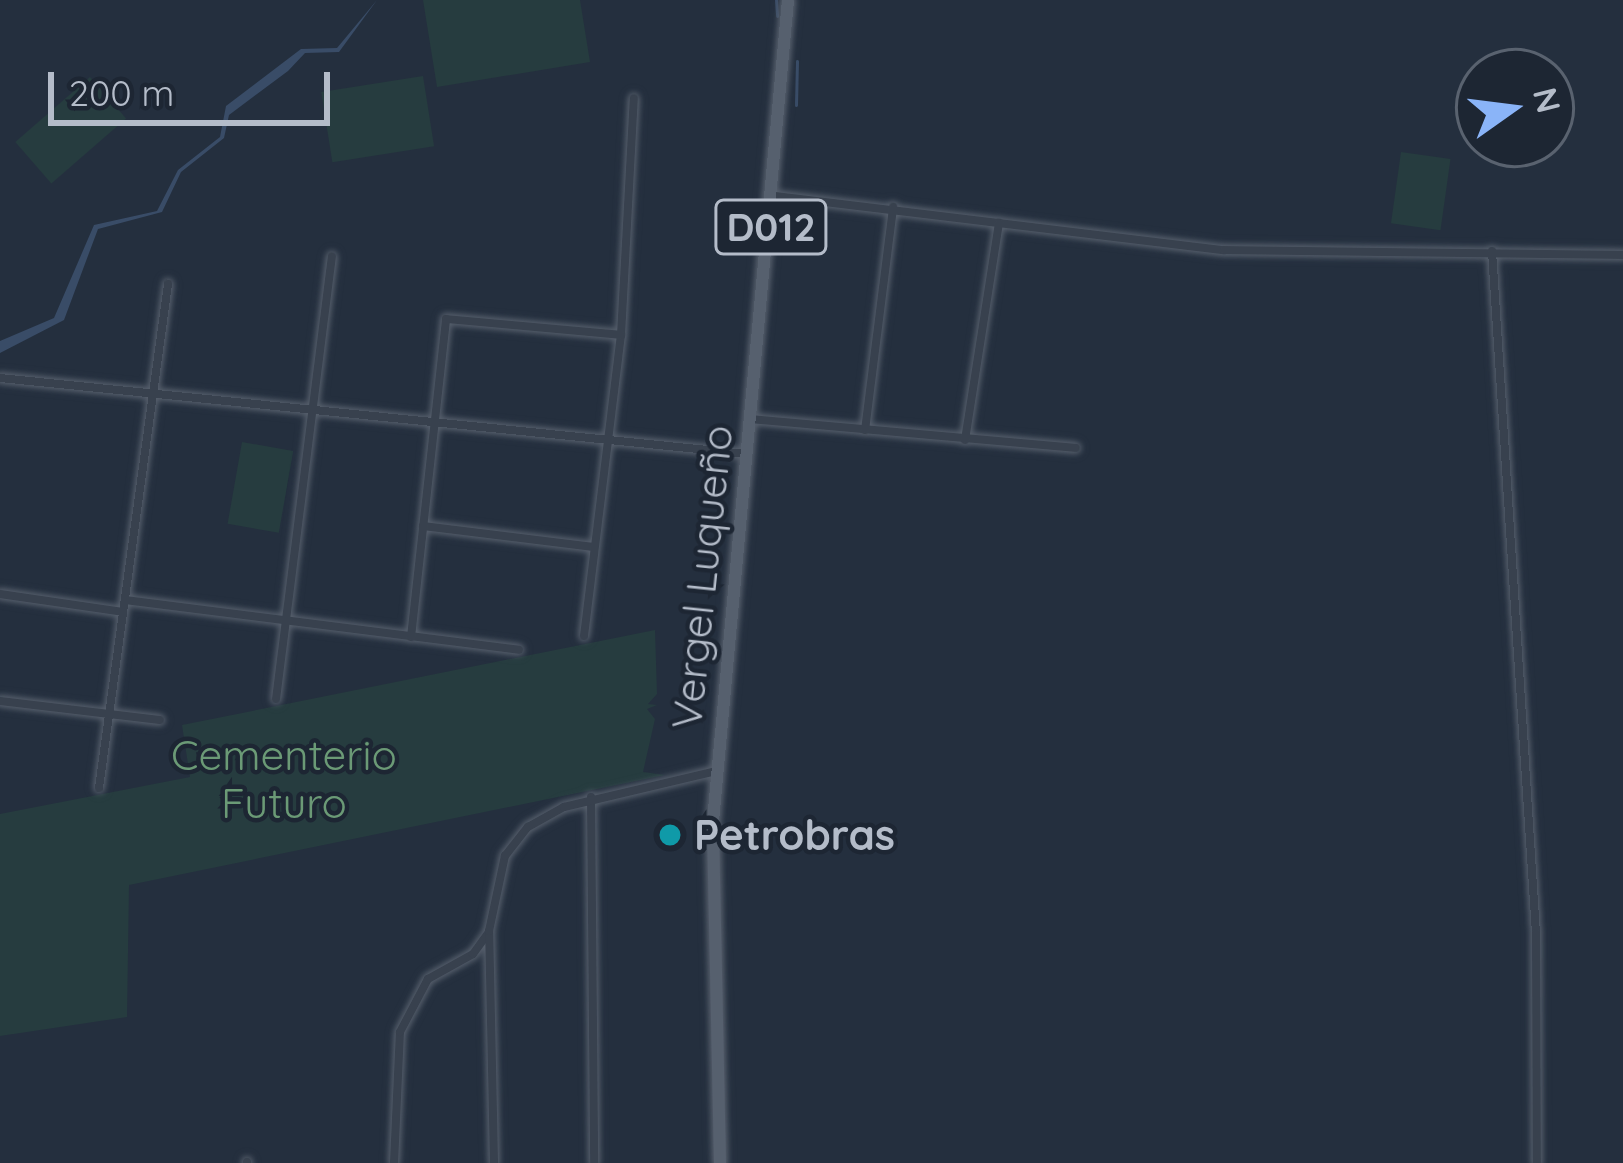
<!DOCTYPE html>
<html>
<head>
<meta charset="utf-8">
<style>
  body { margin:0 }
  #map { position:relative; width:1623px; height:1163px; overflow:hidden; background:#242f3e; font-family:Quicksand,sans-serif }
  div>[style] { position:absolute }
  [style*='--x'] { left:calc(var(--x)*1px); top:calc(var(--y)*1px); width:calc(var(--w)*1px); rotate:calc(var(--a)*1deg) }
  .green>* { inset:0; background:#263c3f; transform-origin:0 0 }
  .water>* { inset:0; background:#394c67 }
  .stream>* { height:3px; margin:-1.5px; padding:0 1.5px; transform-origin:1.5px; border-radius:1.5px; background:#394c67 }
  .roads { filter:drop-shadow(0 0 3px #565f6c) drop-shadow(0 0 3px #565f6c) }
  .street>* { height:8px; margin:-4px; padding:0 4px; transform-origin:4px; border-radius:4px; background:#38414e }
  .primary>* { height:12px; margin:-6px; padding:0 6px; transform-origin:6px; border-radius:6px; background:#56606e }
  .dots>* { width:33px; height:33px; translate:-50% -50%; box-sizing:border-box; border:6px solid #1d2633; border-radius:50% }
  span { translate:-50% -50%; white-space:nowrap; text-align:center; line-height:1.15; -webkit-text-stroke:9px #1d2633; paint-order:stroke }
  .shield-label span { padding:3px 9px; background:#1d2633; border:3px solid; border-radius:9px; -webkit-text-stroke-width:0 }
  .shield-label { font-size:39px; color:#b4bcc9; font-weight:700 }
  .street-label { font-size:42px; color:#b4bcc9 }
  .park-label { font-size:42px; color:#6b9a76 }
  .poi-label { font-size:42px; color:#b4bcc9; font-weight:700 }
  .left { translate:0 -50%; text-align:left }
  .north { position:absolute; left:1455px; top:48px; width:120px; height:120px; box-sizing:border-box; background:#1d2633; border:3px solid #59626f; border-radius:50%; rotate:76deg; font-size:33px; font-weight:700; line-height:48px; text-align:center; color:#b4bcc9 }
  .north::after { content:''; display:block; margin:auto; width:42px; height:54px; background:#8ab4f8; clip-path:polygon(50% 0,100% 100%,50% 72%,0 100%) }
  .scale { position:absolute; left:48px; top:72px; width:282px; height:54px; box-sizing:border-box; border:6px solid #b4bcc9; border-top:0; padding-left:15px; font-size:36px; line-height:42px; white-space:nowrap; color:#b4bcc9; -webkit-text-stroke:9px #1d2633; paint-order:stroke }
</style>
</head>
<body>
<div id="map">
  <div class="green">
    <i style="clip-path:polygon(423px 0,580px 0,590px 62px,437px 87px)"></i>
    <i style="left:423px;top:76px;width:71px;height:103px;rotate:81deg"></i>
    <i style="left:90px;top:77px;width:55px;height:99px;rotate:49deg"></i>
    <i style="left:1401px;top:152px;width:50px;height:72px;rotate:8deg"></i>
    <i style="left:242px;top:442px;width:52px;height:83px;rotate:10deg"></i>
    <i style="clip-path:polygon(655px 630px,657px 694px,648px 704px,657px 705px,647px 709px,655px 719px,643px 772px,665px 775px,129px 885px,127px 1017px,0 1036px,0 814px,190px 777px,182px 725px)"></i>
  </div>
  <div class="water">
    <i style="clip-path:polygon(377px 0,339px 52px,305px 53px,288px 71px,229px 115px,224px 138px,181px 172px,162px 212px,98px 229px,64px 320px,0 353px,0 341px,54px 318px,94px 225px,157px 211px,178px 170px,220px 137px,226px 106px,301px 49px,337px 48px)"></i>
  </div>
  <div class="stream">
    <i style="--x:776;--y:0;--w:16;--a:86"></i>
    <i style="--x:796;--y:105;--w:44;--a:-88.7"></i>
  </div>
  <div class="roads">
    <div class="street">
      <i style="--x:775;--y:196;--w:452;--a:6.9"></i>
      <i style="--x:1224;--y:250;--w:399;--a:0.7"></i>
      <i style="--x:1492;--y:251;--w:683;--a:86.31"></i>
      <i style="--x:1536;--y:933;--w:230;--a:89.8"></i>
      <i style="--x:0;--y:378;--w:751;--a:5.81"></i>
      <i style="--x:751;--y:419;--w:326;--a:5.1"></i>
      <i style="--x:865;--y:430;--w:225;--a:-82.8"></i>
      <i style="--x:965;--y:440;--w:220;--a:-81.1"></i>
      <i style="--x:423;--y:526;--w:172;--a:7"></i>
      <i style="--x:0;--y:594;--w:124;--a:8.3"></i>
      <i style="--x:125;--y:600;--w:397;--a:7.2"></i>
      <i style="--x:584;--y:636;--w:303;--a:-83"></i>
      <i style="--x:621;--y:335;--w:237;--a:-86.9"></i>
      <i style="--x:411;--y:637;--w:320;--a:-83.7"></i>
      <i style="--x:446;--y:319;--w:176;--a:5.2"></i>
      <i style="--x:276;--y:699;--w:446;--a:-82.8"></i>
      <i style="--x:0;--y:701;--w:161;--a:6.8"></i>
      <i style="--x:99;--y:788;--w:509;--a:-82.2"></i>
      <i style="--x:591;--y:797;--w:366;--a:89.5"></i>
      <i style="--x:247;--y:1162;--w:1;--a:90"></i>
      <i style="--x:394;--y:1163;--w:131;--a:-87.4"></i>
      <i style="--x:400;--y:1032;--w:60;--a:-62.2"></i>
      <i style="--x:428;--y:979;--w:51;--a:-29.1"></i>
      <i style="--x:473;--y:954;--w:27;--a:-54"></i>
      <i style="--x:494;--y:1163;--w:232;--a:-91.2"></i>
      <i style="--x:489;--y:931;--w:77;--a:-78"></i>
      <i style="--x:505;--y:856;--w:37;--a:-52"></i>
      <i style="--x:528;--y:827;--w:41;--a:-29.1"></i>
      <i style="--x:564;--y:807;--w:156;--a:-13.3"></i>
    </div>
    <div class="primary">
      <i style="--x:720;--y:1163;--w:342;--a:-91.2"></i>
      <i style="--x:713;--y:821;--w:824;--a:-84.78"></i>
    </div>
  </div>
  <div class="dots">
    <i style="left:670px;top:835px;background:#0f9aa8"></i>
  </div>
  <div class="shield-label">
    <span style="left:771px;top:227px">D012</span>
  </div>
  <div class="street-label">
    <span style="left:702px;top:577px;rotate:-84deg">Vergel Luqueño</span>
  </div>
  <div class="park-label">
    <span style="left:284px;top:779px">Cementerio<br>Futuro</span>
  </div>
  <div class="poi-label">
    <span class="left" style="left:694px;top:835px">Petrobras</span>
  </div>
  <div class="north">N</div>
  <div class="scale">200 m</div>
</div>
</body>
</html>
